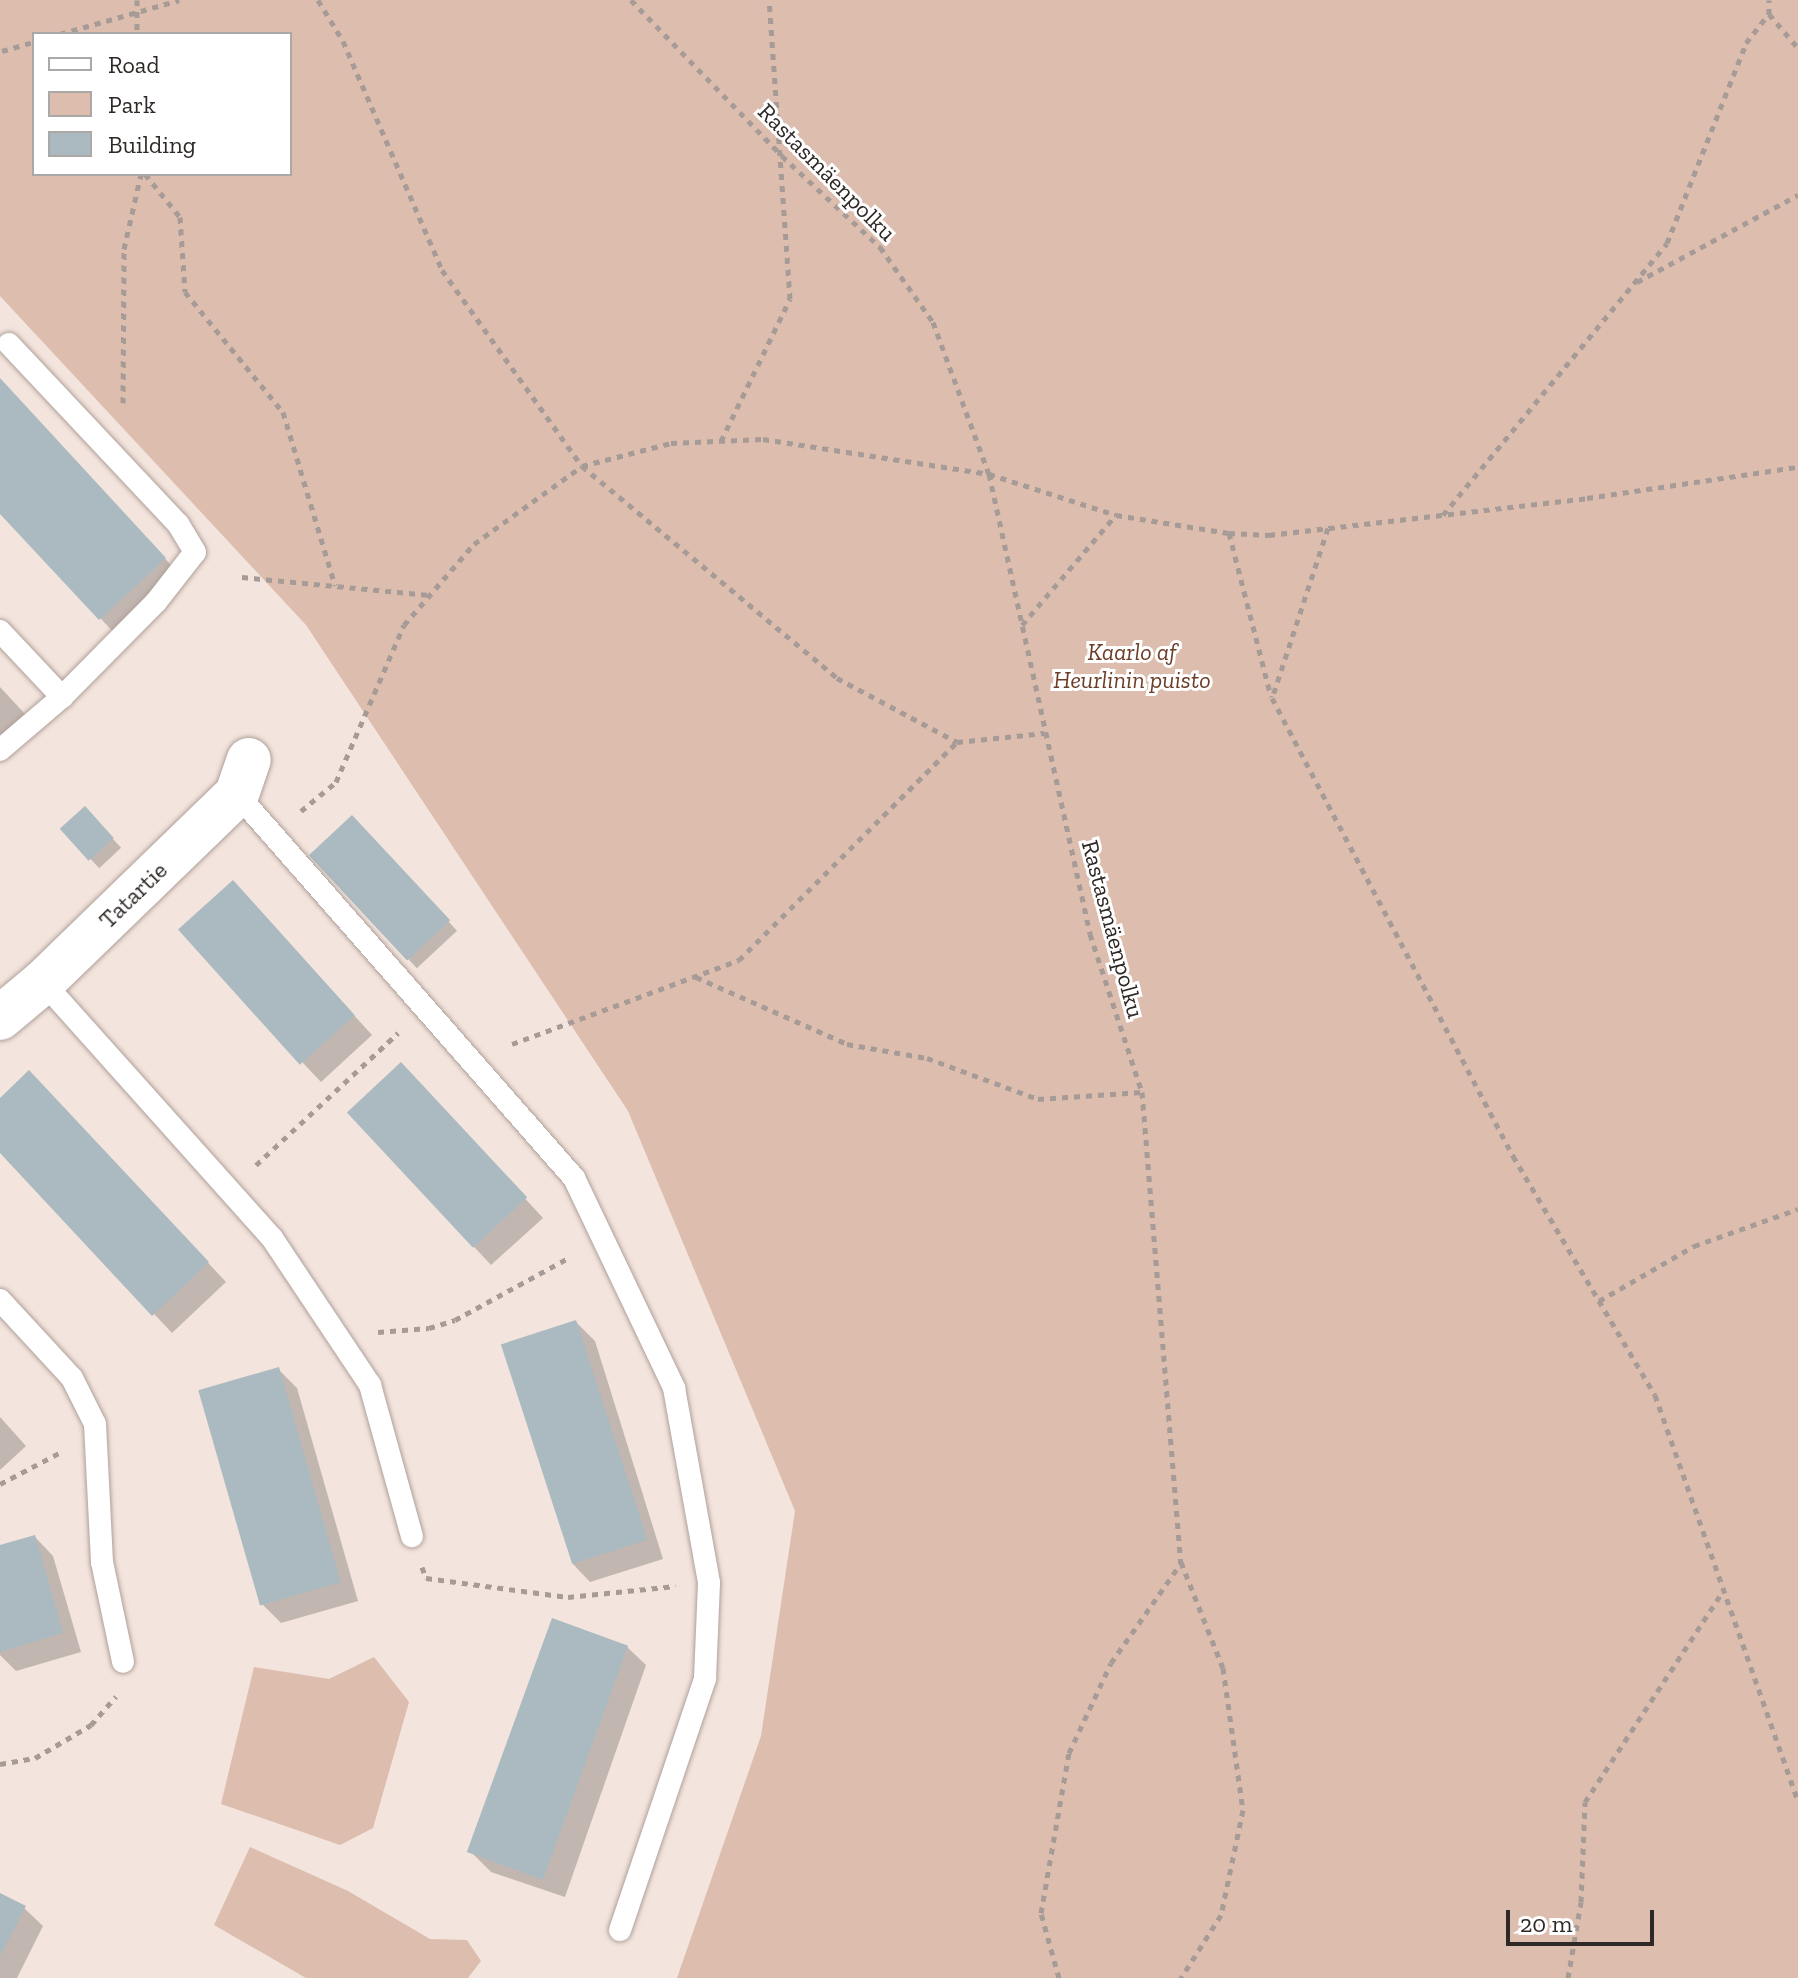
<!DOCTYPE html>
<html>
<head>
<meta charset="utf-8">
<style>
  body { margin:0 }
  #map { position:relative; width:1798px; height:1978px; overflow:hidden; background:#f3e4dd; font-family:"Zilla Slab",serif }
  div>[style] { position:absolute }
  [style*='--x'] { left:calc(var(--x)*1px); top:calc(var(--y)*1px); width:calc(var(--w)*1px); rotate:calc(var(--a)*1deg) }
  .green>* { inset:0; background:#dcbdae }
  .shadow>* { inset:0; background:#0003; transform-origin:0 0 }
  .building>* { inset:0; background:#aabac0; transform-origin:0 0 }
  .path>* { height:5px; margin-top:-2.5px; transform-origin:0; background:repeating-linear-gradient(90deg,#a69b96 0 6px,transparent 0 12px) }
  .roads { filter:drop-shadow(0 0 2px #afa09a) drop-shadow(0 0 2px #afa09a) }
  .lane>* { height:22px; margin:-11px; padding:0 11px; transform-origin:11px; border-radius:11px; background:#fff }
  .street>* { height:44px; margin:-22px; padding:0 22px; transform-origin:22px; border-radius:22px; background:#fff }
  span { translate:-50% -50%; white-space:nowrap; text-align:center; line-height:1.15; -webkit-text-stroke:6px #fff; paint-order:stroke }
  .street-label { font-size:24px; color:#2e2826 }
  .park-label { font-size:24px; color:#6c3d27; font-style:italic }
  .legend { position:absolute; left:32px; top:32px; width:260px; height:144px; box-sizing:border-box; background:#fff; border:2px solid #aba9a8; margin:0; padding:10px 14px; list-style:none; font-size:24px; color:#2e2826 }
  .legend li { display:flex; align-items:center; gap:16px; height:40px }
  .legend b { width:40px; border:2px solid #aba9a8 }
  .scale { position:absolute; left:1506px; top:1910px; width:148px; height:36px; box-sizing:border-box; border:4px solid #2e2826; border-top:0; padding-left:10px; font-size:24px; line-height:28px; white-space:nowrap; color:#2e2826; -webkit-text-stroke:6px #fff; paint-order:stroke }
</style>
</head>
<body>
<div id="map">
  <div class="green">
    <i style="clip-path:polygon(evenodd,0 0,1798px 0,1798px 1978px,677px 1978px,761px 1736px,795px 1511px,628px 1111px,306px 625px,0 296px,0 0,34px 34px,290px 34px,290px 174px,34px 174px,34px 34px)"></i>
    <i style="clip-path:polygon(374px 1657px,409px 1702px,373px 1828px,340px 1845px,221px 1804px,254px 1667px,329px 1679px)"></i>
    <i style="clip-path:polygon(250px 1847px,348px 1891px,430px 1939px,467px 1940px,481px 1961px,468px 1978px,306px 1978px,214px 1925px)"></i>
  </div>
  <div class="shadow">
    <i style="clip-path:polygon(0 380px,183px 578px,118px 637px,0 511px)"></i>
    <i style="clip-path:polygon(0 687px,25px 714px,0 737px)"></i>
    <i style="left:85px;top:809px;width:53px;height:30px;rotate:47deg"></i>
    <i style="left:352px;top:818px;width:154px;height:55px;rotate:47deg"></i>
    <i style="clip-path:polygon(251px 902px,372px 1035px,321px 1082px,303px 1063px)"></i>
    <i style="clip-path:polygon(419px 1083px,543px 1218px,491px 1265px,349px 1112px)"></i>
    <i style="clip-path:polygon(48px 1092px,226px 1282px,172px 1333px,0 1150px,0 1101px)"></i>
    <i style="clip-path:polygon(576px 1322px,595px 1341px,663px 1559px,590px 1582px,572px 1563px)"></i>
    <i style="clip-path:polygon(278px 1369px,297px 1388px,358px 1601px,281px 1623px,262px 1604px)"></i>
    <i style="clip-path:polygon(0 1417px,26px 1446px,0 1470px)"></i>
    <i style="clip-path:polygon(35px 1537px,53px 1556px,81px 1652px,16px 1671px,0 1655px,0 1547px)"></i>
    <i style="clip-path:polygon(627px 1647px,646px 1665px,565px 1897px,491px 1872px,472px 1853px)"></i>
    <i style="clip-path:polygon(0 1895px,24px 1908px,43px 1926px,17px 1978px,0 1978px)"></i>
  </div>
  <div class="building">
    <i style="clip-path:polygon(0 378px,166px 558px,99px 620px,0 514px)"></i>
    <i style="left:85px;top:806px;width:43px;height:34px;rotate:48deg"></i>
    <i style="left:352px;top:815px;width:144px;height:59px;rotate:47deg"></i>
    <i style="left:233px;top:880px;width:182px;height:74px;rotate:48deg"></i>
    <i style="left:401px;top:1062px;width:185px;height:74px;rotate:47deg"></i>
    <i style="clip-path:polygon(29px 1070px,209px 1262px,152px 1316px,0 1153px,0 1098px)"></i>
    <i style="left:576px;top:1320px;width:231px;height:79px;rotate:72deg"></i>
    <i style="left:279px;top:1367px;width:224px;height:84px;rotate:74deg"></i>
    <i style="clip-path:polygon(35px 1535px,63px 1633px,0 1652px,0 1545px)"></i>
    <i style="left:552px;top:1618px;width:81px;height:249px;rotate:20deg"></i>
    <i style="clip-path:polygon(0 1893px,26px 1906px,0 1956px)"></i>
  </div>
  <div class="path">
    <i style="--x:137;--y:0;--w:34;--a:90"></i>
    <i style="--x:318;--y:0;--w:48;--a:58.6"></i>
    <i style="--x:343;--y:41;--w:249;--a:66.6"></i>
    <i style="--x:442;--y:270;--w:241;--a:54.5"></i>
    <i style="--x:582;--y:466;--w:332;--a:39.7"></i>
    <i style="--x:837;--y:678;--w:136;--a:28.1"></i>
    <i style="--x:631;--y:0;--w:217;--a:45.9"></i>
    <i style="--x:782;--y:156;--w:134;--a:42.9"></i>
    <i style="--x:880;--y:247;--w:92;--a:54.8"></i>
    <i style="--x:933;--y:322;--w:162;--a:69.8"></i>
    <i style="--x:989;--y:474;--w:471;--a:77.6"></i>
    <i style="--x:1090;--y:934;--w:166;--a:71.8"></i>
    <i style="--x:1142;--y:1092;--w:472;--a:85.3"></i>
    <i style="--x:1181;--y:1562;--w:114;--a:68.4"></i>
    <i style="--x:1223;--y:1668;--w:143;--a:82"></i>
    <i style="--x:1243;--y:1810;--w:107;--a:101.8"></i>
    <i style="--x:1221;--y:1915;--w:75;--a:122.4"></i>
    <i style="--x:1769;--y:14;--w:45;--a:49.5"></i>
    <i style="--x:60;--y:34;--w:124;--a:-15.9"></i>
    <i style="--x:2;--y:51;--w:33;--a:-16"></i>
    <i style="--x:145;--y:174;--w:55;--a:50.9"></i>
    <i style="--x:180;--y:217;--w:75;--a:86.2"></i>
    <i style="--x:185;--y:292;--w:155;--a:50.8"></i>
    <i style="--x:283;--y:412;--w:181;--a:73.3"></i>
    <i style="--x:1637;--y:282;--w:183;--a:-28.4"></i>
    <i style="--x:123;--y:403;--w:154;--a:-89.6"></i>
    <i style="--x:124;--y:249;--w:77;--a:-77.2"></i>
    <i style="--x:721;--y:441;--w:158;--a:-64.1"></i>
    <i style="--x:790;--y:299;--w:300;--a:-94"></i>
    <i style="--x:1443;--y:515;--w:352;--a:-50.5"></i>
    <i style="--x:1667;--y:243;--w:215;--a:-68.4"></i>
    <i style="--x:1746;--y:43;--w:37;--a:-52"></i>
    <i style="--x:1769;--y:14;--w:14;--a:-90"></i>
    <i style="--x:1328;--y:528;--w:179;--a:108.2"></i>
    <i style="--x:1272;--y:698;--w:518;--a:62.25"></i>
    <i style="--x:1513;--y:1156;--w:278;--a:59.3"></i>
    <i style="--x:1655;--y:1395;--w:430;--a:70.6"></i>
    <i style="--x:1229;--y:533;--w:169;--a:75.6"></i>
    <i style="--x:242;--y:577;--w:188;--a:5.5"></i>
    <i style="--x:1022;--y:625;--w:145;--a:-49.5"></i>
    <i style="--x:301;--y:811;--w:45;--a:-39.6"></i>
    <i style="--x:336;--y:782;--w:171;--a:-66.6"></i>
    <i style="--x:404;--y:625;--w:107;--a:-49.2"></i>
    <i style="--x:474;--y:544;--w:133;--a:-35.8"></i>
    <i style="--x:582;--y:466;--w:92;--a:-14.5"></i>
    <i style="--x:671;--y:443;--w:92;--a:-2.5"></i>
    <i style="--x:763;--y:439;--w:229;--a:8.8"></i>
    <i style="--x:989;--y:474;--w:133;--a:17.9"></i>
    <i style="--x:1116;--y:515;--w:114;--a:9.1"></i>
    <i style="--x:1229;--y:533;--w:40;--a:2.9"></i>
    <i style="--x:1269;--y:535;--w:320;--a:-6.6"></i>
    <i style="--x:1587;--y:498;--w:213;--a:-8.4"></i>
    <i style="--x:696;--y:977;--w:165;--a:23.9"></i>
    <i style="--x:847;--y:1044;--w:81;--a:9.9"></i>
    <i style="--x:927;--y:1058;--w:118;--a:20.3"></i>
    <i style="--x:1038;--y:1099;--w:104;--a:-3.9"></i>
    <i style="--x:512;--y:1044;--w:242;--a:-20.3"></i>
    <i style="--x:739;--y:960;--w:308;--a:-45"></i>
    <i style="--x:957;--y:742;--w:88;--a:-5.8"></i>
    <i style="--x:256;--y:1165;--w:194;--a:-42.9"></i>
    <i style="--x:1599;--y:1301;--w:110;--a:-30.1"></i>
    <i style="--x:1694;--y:1246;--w:110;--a:-19.6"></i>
    <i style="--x:378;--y:1332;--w:51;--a:-4.5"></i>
    <i style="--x:429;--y:1328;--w:27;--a:-17"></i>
    <i style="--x:455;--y:1320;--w:131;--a:-28.7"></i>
    <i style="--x:0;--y:1484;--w:67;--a:-27.7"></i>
    <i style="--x:422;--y:1567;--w:12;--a:70"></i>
    <i style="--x:426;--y:1578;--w:143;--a:7.6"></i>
    <i style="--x:568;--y:1597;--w:108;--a:-5.9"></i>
    <i style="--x:0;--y:1764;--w:36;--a:-10"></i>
    <i style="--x:35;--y:1758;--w:65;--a:-30.5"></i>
    <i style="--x:91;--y:1725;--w:38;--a:-49"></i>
    <i style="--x:1059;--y:1978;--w:67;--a:-105.5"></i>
    <i style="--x:1041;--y:1913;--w:162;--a:-80.1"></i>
    <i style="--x:1069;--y:1753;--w:99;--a:-65"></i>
    <i style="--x:1111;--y:1663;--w:122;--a:-55"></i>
    <i style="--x:1568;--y:1978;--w:77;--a:-80.3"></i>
    <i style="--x:1581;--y:1902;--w:100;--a:-87.7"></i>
    <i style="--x:1585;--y:1802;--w:252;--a:-56.8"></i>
  </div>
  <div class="roads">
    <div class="lane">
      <i style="--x:0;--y:631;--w:91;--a:46.8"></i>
      <i style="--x:0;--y:750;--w:82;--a:-40.5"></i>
      <i style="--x:62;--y:697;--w:134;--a:-45.3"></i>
      <i style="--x:156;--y:602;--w:63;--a:-52"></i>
      <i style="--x:195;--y:552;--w:33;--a:-121"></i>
      <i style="--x:178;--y:524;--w:247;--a:-133.2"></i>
      <i style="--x:237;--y:794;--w:511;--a:48.73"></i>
      <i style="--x:574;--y:1178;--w:233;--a:64.5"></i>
      <i style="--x:674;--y:1388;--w:198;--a:79.8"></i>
      <i style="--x:709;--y:1583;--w:96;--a:92.4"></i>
      <i style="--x:705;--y:1679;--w:265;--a:108.7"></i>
      <i style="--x:43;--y:982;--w:343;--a:48.2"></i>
      <i style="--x:272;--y:1238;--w:177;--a:56.3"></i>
      <i style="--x:370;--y:1385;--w:157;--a:74.5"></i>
      <i style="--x:0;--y:1300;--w:106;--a:47.3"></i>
      <i style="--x:72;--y:1378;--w:51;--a:63.4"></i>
      <i style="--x:95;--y:1424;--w:138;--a:87.1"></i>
      <i style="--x:102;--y:1562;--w:102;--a:78.1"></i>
    </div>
    <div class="street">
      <i style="--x:0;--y:1018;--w:56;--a:-39.9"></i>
      <i style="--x:43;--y:982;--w:270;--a:-44.1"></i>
      <i style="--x:237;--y:794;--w:36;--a:-71"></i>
    </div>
  </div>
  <div class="street-label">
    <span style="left:827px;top:172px;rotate:45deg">Rastasmäenpolku</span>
    <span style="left:133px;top:895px;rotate:-44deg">Tatartie</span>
    <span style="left:1113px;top:929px;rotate:75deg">Rastasmäenpolku</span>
  </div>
  <div class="park-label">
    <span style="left:1132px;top:666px">Kaarlo af<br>Heurlinin puisto</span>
  </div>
  <ul class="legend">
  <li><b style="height:10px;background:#fff"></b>Road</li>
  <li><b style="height:22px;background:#dcbdae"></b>Park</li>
  <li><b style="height:22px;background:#aabac0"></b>Building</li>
  </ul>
  <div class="scale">20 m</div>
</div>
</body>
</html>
